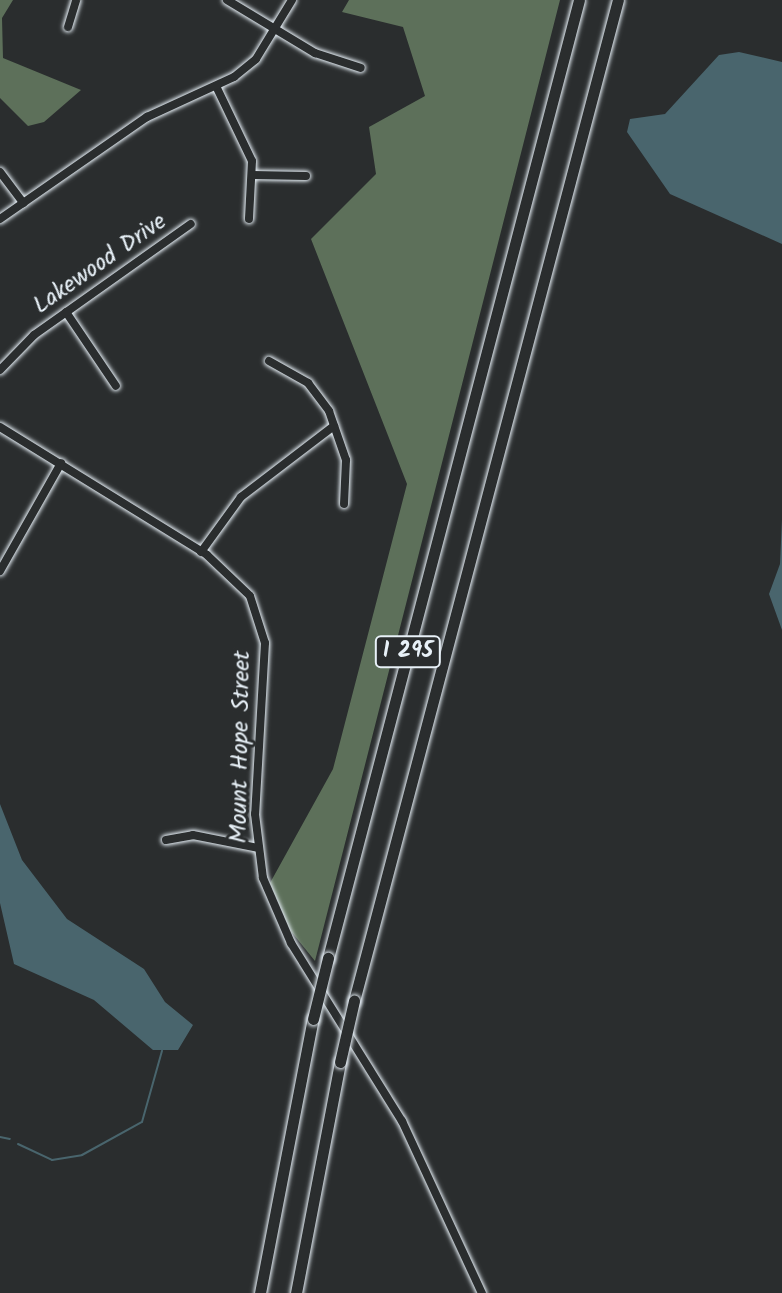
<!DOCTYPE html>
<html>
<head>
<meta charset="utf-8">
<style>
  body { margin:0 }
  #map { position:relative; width:782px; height:1293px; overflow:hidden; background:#2a2d2e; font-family:Kalam,sans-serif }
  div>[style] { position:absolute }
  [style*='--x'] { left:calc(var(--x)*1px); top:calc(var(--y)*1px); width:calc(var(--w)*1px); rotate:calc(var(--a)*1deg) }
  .green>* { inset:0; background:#5d705a }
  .water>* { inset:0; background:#49656d }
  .stream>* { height:2px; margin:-1px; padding:0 1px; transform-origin:1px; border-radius:1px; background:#49656d }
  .roads { filter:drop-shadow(0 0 2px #e8f1f8) drop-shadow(0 0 2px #e8f1f8) }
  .minor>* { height:8px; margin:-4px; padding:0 4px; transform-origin:4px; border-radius:4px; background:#2a2d2e }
  .highway>* { height:11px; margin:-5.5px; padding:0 5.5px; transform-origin:5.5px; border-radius:5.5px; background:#2a2d2e }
  .bridges { filter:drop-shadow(0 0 2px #e8f1f8) drop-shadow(0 0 2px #e8f1f8) }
  .highway-bridge>* { height:11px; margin:-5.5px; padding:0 5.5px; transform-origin:5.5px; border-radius:5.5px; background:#2a2d2e }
  span { translate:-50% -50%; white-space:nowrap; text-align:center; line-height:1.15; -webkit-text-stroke:6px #2a2d2e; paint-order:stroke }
  .shield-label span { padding:2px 6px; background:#2a2d2e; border:2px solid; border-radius:6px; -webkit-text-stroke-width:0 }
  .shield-label { font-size:22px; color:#e8f1f8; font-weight:700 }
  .street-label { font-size:24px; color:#e8f1f8 }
</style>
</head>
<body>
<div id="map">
  <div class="green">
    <i style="clip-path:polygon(0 0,13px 0,2px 18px,3px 58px,81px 90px,44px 122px,28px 126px,0 98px)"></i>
    <i style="clip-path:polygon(349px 0,560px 0,315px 961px,290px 930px,270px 883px,333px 769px,407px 484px,311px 239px,376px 174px,369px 127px,425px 96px,403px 27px,342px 12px)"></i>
  </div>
  <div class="water">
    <i style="clip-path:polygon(739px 52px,782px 62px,782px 244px,670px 194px,627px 132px,630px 119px,665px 114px,719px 55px)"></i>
    <i style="clip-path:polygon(782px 519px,782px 630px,769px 594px,780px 564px)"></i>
    <i style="clip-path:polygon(0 804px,22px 860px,67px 919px,144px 969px,165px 1002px,193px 1025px,178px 1050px,153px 1050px,94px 1000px,14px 964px,0 903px)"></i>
  </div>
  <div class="stream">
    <i style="--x:0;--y:1137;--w:10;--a:11"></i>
    <i style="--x:18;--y:1144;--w:38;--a:25"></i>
    <i style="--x:52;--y:1160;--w:30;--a:-9"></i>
    <i style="--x:82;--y:1155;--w:68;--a:-28.8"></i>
    <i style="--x:142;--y:1122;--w:74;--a:-74.3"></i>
  </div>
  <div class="roads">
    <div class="minor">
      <i style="--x:227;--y:0;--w:103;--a:31.1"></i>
      <i style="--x:315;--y:53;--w:48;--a:18.1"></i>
      <i style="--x:68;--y:27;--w:28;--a:-73"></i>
      <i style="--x:216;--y:86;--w:83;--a:64.4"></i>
      <i style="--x:252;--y:161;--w:58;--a:93"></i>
      <i style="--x:0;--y:172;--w:39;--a:53"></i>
      <i style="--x:253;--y:175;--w:53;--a:1.1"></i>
      <i style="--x:0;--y:219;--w:179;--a:-34.8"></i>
      <i style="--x:147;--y:117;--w:96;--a:-24.7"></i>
      <i style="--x:234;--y:77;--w:28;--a:-39"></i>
      <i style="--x:256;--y:59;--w:69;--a:-58.6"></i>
      <i style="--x:66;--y:312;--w:89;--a:56"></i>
      <i style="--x:269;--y:361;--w:45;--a:29.4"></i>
      <i style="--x:308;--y:383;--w:35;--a:53"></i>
      <i style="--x:329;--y:411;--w:52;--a:70.9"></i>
      <i style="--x:346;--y:460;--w:44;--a:92.6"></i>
      <i style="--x:0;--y:370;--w:49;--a:-45.8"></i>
      <i style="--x:34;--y:335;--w:192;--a:-35.3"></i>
      <i style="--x:0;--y:427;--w:243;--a:31.7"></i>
      <i style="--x:207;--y:555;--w:59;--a:43.6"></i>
      <i style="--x:250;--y:596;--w:49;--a:72.3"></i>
      <i style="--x:265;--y:643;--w:171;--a:93.3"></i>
      <i style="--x:255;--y:814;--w:64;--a:82.9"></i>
      <i style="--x:263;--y:878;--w:71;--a:66.7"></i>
      <i style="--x:291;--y:943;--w:210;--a:58.1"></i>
      <i style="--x:402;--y:1121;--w:190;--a:65.1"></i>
      <i style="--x:201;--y:552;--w:68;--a:-54"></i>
      <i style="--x:241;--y:497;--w:117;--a:-37.4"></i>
      <i style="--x:0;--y:571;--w:124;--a:-60.5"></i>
      <i style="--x:166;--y:840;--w:27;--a:-10"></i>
      <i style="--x:193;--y:835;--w:66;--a:11.3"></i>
    </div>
    <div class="highway">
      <i style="--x:328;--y:958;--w:990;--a:-75.32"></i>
      <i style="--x:354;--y:1001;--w:1035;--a:-75.23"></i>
      <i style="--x:260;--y:1293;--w:279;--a:-79.1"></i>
      <i style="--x:296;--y:1293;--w:235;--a:-79.2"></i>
    </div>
  </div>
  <div class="bridges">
    <div class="highway-bridge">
      <i style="--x:313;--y:1019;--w:63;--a:-76.2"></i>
      <i style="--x:340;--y:1062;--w:63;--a:-77.1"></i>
    </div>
  </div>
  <div class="shield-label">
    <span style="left:408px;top:652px">I 295</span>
  </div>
  <div class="street-label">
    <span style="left:100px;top:264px;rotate:-35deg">Lakewood Drive</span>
    <span style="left:241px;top:747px;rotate:-89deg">Mount Hope Street</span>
  </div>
</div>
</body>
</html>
